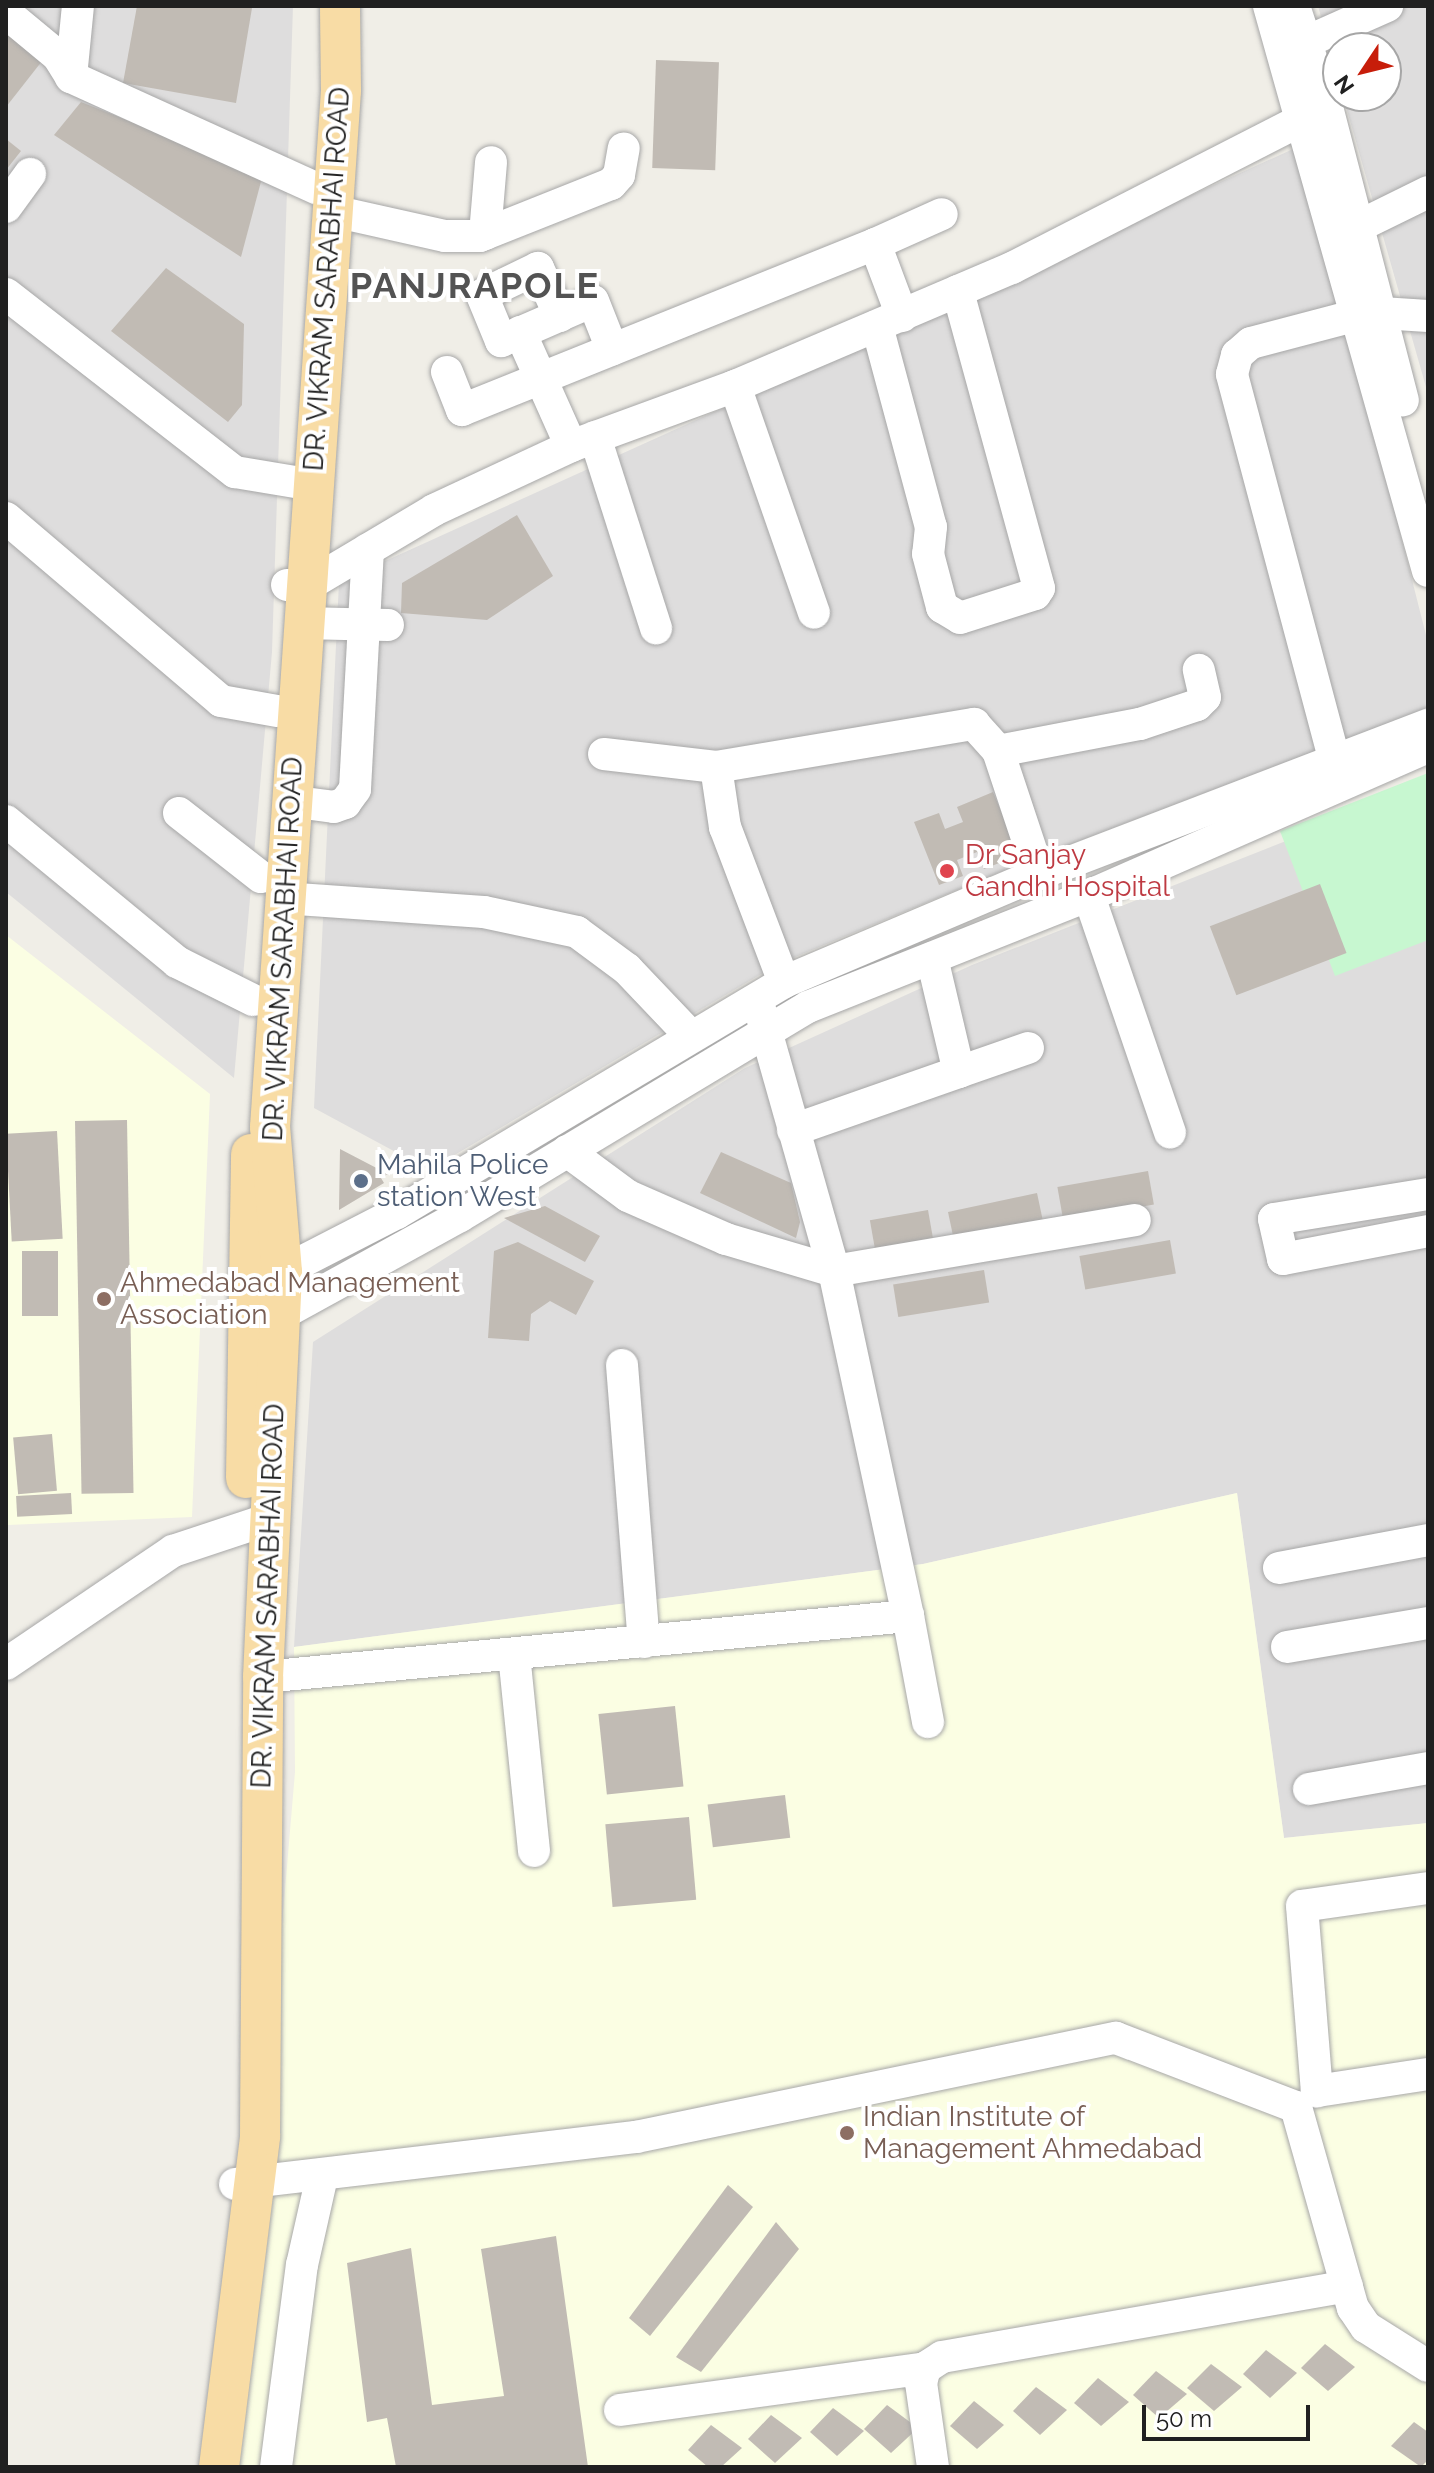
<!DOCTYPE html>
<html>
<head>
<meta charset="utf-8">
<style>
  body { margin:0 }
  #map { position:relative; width:1434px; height:2473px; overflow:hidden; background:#f0eee7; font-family:Raleway,sans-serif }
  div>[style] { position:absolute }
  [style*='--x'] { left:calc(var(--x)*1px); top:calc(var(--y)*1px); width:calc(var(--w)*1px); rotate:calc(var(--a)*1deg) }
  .residential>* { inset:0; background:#dedddd }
  .education>* { inset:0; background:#fbfee3 }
  .park>* { inset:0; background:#c7f7d0 }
  .building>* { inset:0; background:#c1bbb4; transform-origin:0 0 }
  .roads { filter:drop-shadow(0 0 2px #a7a7a7) drop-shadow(0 0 2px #a7a7a7) }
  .minor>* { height:32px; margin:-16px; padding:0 16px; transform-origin:16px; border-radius:16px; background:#fff }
  .major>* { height:40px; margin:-20px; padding:0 20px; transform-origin:20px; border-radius:20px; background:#f8dca5 }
  .dots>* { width:22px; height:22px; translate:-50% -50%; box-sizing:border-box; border:4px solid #fff; border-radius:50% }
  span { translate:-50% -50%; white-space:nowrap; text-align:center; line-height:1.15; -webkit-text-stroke:8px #fff; paint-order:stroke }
  .street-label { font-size:28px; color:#202020 }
  .health-label { font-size:28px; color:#be3a42 }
  .left { translate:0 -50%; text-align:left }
  .service-label { font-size:28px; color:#4e5e75 }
  .education-label { font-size:28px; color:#785e54 }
  .district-label { font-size:36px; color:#535353; font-weight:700; letter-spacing:2px }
  .frame { position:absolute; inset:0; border:8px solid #202020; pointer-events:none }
  .north { position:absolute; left:1322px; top:32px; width:80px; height:80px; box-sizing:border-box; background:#fff; border:2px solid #a6a6a6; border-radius:50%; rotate:235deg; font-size:22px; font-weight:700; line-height:32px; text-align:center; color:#202020 }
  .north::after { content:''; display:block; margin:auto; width:28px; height:36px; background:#c71d0a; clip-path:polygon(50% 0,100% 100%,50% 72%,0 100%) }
  .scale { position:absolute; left:1142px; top:2405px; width:168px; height:36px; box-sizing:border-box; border:4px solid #202020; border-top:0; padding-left:10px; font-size:24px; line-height:28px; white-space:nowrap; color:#202020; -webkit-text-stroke:6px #fff; paint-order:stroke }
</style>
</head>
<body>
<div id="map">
  <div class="residential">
    <i style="clip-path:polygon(6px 6px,293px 6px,272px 652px,234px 1078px,6px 892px)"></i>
    <i style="clip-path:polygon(1318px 6px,1428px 6px,1428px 394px,1343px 96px,1386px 96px,1386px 48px,1338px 48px,1338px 78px)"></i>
    <i style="clip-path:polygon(1302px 145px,1428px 643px,1428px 708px,1032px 859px,778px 964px,429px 1170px,314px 1108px,339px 582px)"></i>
    <i style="clip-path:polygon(1428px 785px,1428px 1823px,1284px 1838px,1237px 1493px,923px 1564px,294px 1647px,313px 1342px,745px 1068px,972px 965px)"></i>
  </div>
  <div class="education">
    <i style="clip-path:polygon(6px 935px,210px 1094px,192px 1517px,8px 1525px)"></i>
    <i style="clip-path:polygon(1237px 1493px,1284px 1838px,1428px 1823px,1428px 2467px,236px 2467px,295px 1772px,294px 1647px,923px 1564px)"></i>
  </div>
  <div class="park">
    <i style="clip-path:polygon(1428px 773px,1428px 940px,1335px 976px,1280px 831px)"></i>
  </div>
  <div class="building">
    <i style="clip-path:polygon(137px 6px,252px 8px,236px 103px,123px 83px)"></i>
    <i style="clip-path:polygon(6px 24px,46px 56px,6px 107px)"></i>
    <i style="left:656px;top:60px;width:63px;height:108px;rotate:2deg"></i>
    <i style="clip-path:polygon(81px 102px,263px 174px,241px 257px,54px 135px)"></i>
    <i style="clip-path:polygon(6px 139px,21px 151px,6px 170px)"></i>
    <i style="clip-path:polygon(166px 268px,244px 324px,242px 405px,228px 422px,111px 331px)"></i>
    <i style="clip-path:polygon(517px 515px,553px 576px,487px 620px,401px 613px,402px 583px)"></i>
    <i style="clip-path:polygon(993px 792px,1019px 855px,984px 869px,977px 852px,957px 860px,963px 876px,939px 885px,914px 822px,939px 813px,945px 829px,963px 822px,957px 807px)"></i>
    <i style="left:1320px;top:884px;width:74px;height:118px;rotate:69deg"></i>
    <i style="left:127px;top:1120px;width:373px;height:52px;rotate:89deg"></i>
    <i style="left:57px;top:1131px;width:108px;height:51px;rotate:87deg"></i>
    <i style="clip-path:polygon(340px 1149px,388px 1174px,381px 1178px,384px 1183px,339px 1210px)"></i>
    <i style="clip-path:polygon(721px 1152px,791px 1183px,800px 1222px,796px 1238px,700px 1193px)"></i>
    <i style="left:1148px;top:1171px;width:34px;height:92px;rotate:80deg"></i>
    <i style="left:1037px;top:1193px;width:34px;height:91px;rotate:78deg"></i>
    <i style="clip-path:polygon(545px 1206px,600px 1236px,585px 1262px,504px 1218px)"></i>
    <i style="left:928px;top:1210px;width:34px;height:59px;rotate:80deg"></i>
    <i style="left:1170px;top:1240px;width:34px;height:92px;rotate:80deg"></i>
    <i style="clip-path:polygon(518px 1242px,594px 1281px,576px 1315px,550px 1301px,531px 1314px,529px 1341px,488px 1338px,494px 1251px)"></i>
    <i style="left:22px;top:1251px;width:36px;height:65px"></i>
    <i style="left:984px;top:1270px;width:33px;height:92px;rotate:81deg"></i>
    <i style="left:52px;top:1434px;width:57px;height:39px;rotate:85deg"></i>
    <i style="left:71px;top:1493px;width:21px;height:55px;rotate:87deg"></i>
    <i style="left:675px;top:1706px;width:81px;height:77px;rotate:84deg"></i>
    <i style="left:785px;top:1795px;width:43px;height:78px;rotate:83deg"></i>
    <i style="left:689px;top:1817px;width:83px;height:84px;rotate:85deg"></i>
    <i style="clip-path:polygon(728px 2185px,753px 2207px,650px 2336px,629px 2318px)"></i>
    <i style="clip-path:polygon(776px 2222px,799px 2249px,701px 2372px,676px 2357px)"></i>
    <i style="clip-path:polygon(556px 2236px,588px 2467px,396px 2467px,387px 2418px,367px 2422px,347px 2263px,411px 2248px,432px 2405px,504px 2396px,481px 2249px)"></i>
    <i style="clip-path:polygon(1325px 2344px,1355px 2367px,1328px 2391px,1301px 2368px)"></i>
    <i style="clip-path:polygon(1266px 2350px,1297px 2373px,1270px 2398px,1243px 2374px)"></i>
    <i style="clip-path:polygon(1211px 2364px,1242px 2387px,1214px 2411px,1187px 2388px)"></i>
    <i style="clip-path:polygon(1156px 2371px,1187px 2394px,1159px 2418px,1133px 2395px)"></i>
    <i style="clip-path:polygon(1098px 2378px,1129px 2402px,1101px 2426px,1074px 2403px)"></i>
    <i style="clip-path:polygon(1036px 2387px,1067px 2410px,1040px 2435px,1013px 2411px)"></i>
    <i style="clip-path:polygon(974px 2401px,1004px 2425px,977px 2449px,950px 2426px)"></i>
    <i style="clip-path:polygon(887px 2405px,918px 2428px,891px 2453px,864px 2429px)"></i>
    <i style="clip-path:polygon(833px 2408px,864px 2431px,837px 2456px,810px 2432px)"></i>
    <i style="clip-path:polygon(771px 2415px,802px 2438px,775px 2463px,748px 2439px)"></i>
    <i style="clip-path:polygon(1414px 2422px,1428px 2432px,1428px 2460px,1421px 2467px,1391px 2446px)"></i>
    <i style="clip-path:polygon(711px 2425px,742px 2448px,721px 2467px,708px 2467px,688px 2450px)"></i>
  </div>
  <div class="roads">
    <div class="minor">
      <i style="--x:1269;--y:6;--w:587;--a:74.28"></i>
      <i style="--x:1294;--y:6;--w:106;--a:71.9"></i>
      <i style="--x:1327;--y:107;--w:303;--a:75.5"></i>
      <i style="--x:6;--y:13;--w:67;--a:39.6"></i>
      <i style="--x:58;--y:56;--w:25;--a:58"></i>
      <i style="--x:71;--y:77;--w:269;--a:24.4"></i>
      <i style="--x:1306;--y:42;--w:89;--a:-24"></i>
      <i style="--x:71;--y:77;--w:71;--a:-84.4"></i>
      <i style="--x:6;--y:207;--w:41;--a:-54"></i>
      <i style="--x:333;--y:211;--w:115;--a:12.6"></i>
      <i style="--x:445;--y:236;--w:35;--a:0"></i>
      <i style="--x:480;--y:236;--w:141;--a:-21.7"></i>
      <i style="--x:611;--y:184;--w:12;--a:-48"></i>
      <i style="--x:619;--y:175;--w:27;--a:-80"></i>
      <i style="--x:1357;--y:227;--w:79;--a:-26.2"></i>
      <i style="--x:485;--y:234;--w:72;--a:-85.2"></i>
      <i style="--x:875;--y:244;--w:73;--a:-24.1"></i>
      <i style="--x:6;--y:294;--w:290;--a:37.9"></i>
      <i style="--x:235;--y:472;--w:61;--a:9.5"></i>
      <i style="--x:1381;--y:313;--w:47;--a:3.7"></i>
      <i style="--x:560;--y:316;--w:53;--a:-114.6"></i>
      <i style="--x:538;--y:268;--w:62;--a:154.3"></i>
      <i style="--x:482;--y:295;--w:50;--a:67.6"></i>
      <i style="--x:501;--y:341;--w:100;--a:-23.5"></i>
      <i style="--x:593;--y:301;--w:52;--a:68.4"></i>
      <i style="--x:877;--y:326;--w:208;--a:75"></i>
      <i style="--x:931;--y:527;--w:27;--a:96"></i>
      <i style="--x:928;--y:554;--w:55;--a:75.2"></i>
      <i style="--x:942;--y:607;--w:21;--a:31"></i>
      <i style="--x:960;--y:618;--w:79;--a:-17.7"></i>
      <i style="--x:1035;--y:594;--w:7;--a:-56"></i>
      <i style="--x:1039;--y:588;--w:308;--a:-105.3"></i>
      <i style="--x:520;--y:332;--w:125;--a:65.9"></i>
      <i style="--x:447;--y:372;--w:41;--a:68.5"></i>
      <i style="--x:462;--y:410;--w:445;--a:-21.9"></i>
      <i style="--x:875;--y:244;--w:77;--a:69.4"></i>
      <i style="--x:735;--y:386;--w:240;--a:70.8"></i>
      <i style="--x:595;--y:437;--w:201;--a:72.3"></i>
      <i style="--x:6;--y:518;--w:282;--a:40.4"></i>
      <i style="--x:221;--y:701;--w:57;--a:10.1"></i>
      <i style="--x:287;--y:585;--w:18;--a:6"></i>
      <i style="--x:305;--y:587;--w:150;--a:-30.8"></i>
      <i style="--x:434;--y:510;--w:151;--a:-25"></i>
      <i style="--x:571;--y:446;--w:175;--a:-20.1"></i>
      <i style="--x:735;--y:386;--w:301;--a:-23.1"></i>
      <i style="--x:1012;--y:268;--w:354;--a:-27.1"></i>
      <i style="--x:302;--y:623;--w:86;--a:1.3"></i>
      <i style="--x:604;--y:754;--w:113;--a:6.6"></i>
      <i style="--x:716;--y:767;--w:262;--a:-9.5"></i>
      <i style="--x:974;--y:724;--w:36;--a:48"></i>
      <i style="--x:1334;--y:758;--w:397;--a:-104.9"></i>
      <i style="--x:1232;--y:374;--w:20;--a:-75"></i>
      <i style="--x:1237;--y:355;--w:18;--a:-41"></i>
      <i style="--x:1251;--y:343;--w:111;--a:-14.7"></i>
      <i style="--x:716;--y:767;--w:61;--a:81.5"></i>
      <i style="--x:725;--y:827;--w:166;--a:69.2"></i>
      <i style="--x:289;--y:801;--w:45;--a:7.6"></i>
      <i style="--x:334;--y:807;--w:12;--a:-20"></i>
      <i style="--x:345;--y:803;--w:17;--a:-54"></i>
      <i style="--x:355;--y:789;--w:240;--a:-86.9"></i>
      <i style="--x:179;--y:813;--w:104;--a:38"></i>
      <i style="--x:6;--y:821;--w:222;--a:39.5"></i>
      <i style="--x:177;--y:962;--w:85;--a:26.6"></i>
      <i style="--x:1039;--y:874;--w:130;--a:-108.4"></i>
      <i style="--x:998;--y:751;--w:145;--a:-10.8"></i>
      <i style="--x:1140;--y:724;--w:60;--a:-18.4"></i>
      <i style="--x:1197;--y:705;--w:11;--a:-45"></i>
      <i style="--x:1205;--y:697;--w:28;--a:-103"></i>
      <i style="--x:1089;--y:896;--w:250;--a:71.1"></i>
      <i style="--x:283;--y:898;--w:201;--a:4"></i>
      <i style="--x:484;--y:912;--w:95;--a:12.1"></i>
      <i style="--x:577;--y:932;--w:62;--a:36.5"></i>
      <i style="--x:627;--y:969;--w:90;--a:46.4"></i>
      <i style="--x:932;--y:958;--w:117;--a:76.7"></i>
      <i style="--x:959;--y:1072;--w:73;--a:-19.2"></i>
      <i style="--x:793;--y:1130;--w:176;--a:-19.3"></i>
      <i style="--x:567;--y:1151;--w:76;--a:36.4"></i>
      <i style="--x:628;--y:1196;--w:107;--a:23.7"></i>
      <i style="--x:726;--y:1239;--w:113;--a:16.5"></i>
      <i style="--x:834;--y:1271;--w:305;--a:-9.6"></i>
      <i style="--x:1428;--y:1194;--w:156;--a:170.8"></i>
      <i style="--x:1274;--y:1219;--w:41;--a:77.3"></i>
      <i style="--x:1283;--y:1259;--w:148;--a:-10.9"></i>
      <i style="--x:261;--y:1271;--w:21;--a:3"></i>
      <i style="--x:282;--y:1272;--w:129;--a:-27.2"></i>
      <i style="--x:397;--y:1213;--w:451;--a:-30.8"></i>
      <i style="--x:784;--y:982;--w:277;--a:-23"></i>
      <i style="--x:1039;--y:874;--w:417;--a:-21"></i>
      <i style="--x:259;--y:1313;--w:21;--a:5"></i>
      <i style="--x:280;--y:1315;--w:205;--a:-28.8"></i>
      <i style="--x:460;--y:1216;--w:406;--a:-31"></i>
      <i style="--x:808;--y:1007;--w:309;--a:-21.7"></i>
      <i style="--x:1095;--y:893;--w:364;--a:-23.7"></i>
      <i style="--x:622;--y:1365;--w:278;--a:85.5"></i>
      <i style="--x:1279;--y:1568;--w:152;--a:-10.6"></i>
      <i style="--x:908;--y:1616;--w:108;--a:79.3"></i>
      <i style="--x:1287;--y:1647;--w:143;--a:-9.7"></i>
      <i style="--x:514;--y:1654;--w:198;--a:84.2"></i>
      <i style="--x:6;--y:1664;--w:202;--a:-34.1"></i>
      <i style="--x:173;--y:1551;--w:101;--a:-18.4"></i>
      <i style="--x:263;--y:1677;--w:648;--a:-5.4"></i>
      <i style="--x:908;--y:1616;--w:353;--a:-102.1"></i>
      <i style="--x:834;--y:1271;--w:271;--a:-105.8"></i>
      <i style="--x:1309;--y:1789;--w:121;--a:-10"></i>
      <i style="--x:1428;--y:1888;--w:127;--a:171.9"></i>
      <i style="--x:1302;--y:1906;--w:186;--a:85.4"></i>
      <i style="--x:1317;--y:2091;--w:112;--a:-8.7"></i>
      <i style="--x:235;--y:2184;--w:404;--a:-6.7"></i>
      <i style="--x:636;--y:2137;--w:490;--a:-11.7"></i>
      <i style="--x:1116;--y:2038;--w:193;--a:21"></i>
      <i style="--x:1296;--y:2107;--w:209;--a:74.2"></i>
      <i style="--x:1353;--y:2308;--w:23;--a:56"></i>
      <i style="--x:1366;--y:2327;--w:73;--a:32.2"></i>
      <i style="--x:620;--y:2410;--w:308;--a:-7.8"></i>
      <i style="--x:276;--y:2467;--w:204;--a:-82.7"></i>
      <i style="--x:302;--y:2265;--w:91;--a:-77.3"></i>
      <i style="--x:933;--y:2467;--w:85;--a:-98.1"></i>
      <i style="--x:921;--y:2383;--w:16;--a:-75"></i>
      <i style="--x:925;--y:2368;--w:20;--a:-33"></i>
      <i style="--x:942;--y:2357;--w:411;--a:-9.9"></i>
    </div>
    <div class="major">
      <i style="--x:246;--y:1478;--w:324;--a:-89.1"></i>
      <i style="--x:219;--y:2467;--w:334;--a:-82.9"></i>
      <i style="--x:260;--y:2136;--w:459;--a:-89.6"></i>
      <i style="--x:263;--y:1677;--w:405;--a:-87.3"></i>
      <i style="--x:282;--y:1272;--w:145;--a:-94.7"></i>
      <i style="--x:270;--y:1127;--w:1039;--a:-86.08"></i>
      <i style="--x:341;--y:90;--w:84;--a:-90.7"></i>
    </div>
  </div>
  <div class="dots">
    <i style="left:947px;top:871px;background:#e0444e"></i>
    <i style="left:361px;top:1181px;background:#5c6f8a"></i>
    <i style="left:104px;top:1299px;background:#8d6e63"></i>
    <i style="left:847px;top:2133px;background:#8d6e63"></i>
  </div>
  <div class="street-label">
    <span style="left:327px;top:279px;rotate:-86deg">DR. VIKRAM SARABHAI ROAD</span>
    <span style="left:283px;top:949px;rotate:-87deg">DR. VIKRAM SARABHAI ROAD</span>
    <span style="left:268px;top:1596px;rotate:-88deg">DR. VIKRAM SARABHAI ROAD</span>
  </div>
  <div class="health-label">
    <span class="left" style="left:965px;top:871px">Dr Sanjay<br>Gandhi Hospital</span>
  </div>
  <div class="service-label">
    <span class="left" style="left:377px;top:1181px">Mahila Police<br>station West</span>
  </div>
  <div class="education-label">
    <span class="left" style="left:120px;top:1299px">Ahmedabad Management<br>Association</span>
    <span class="left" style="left:863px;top:2133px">Indian Institute of<br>Management Ahmedabad</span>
  </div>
  <div class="district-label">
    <span style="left:475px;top:286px">PANJRAPOLE</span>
  </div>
  <div class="frame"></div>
  <div class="north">N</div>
  <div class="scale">50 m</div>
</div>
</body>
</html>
